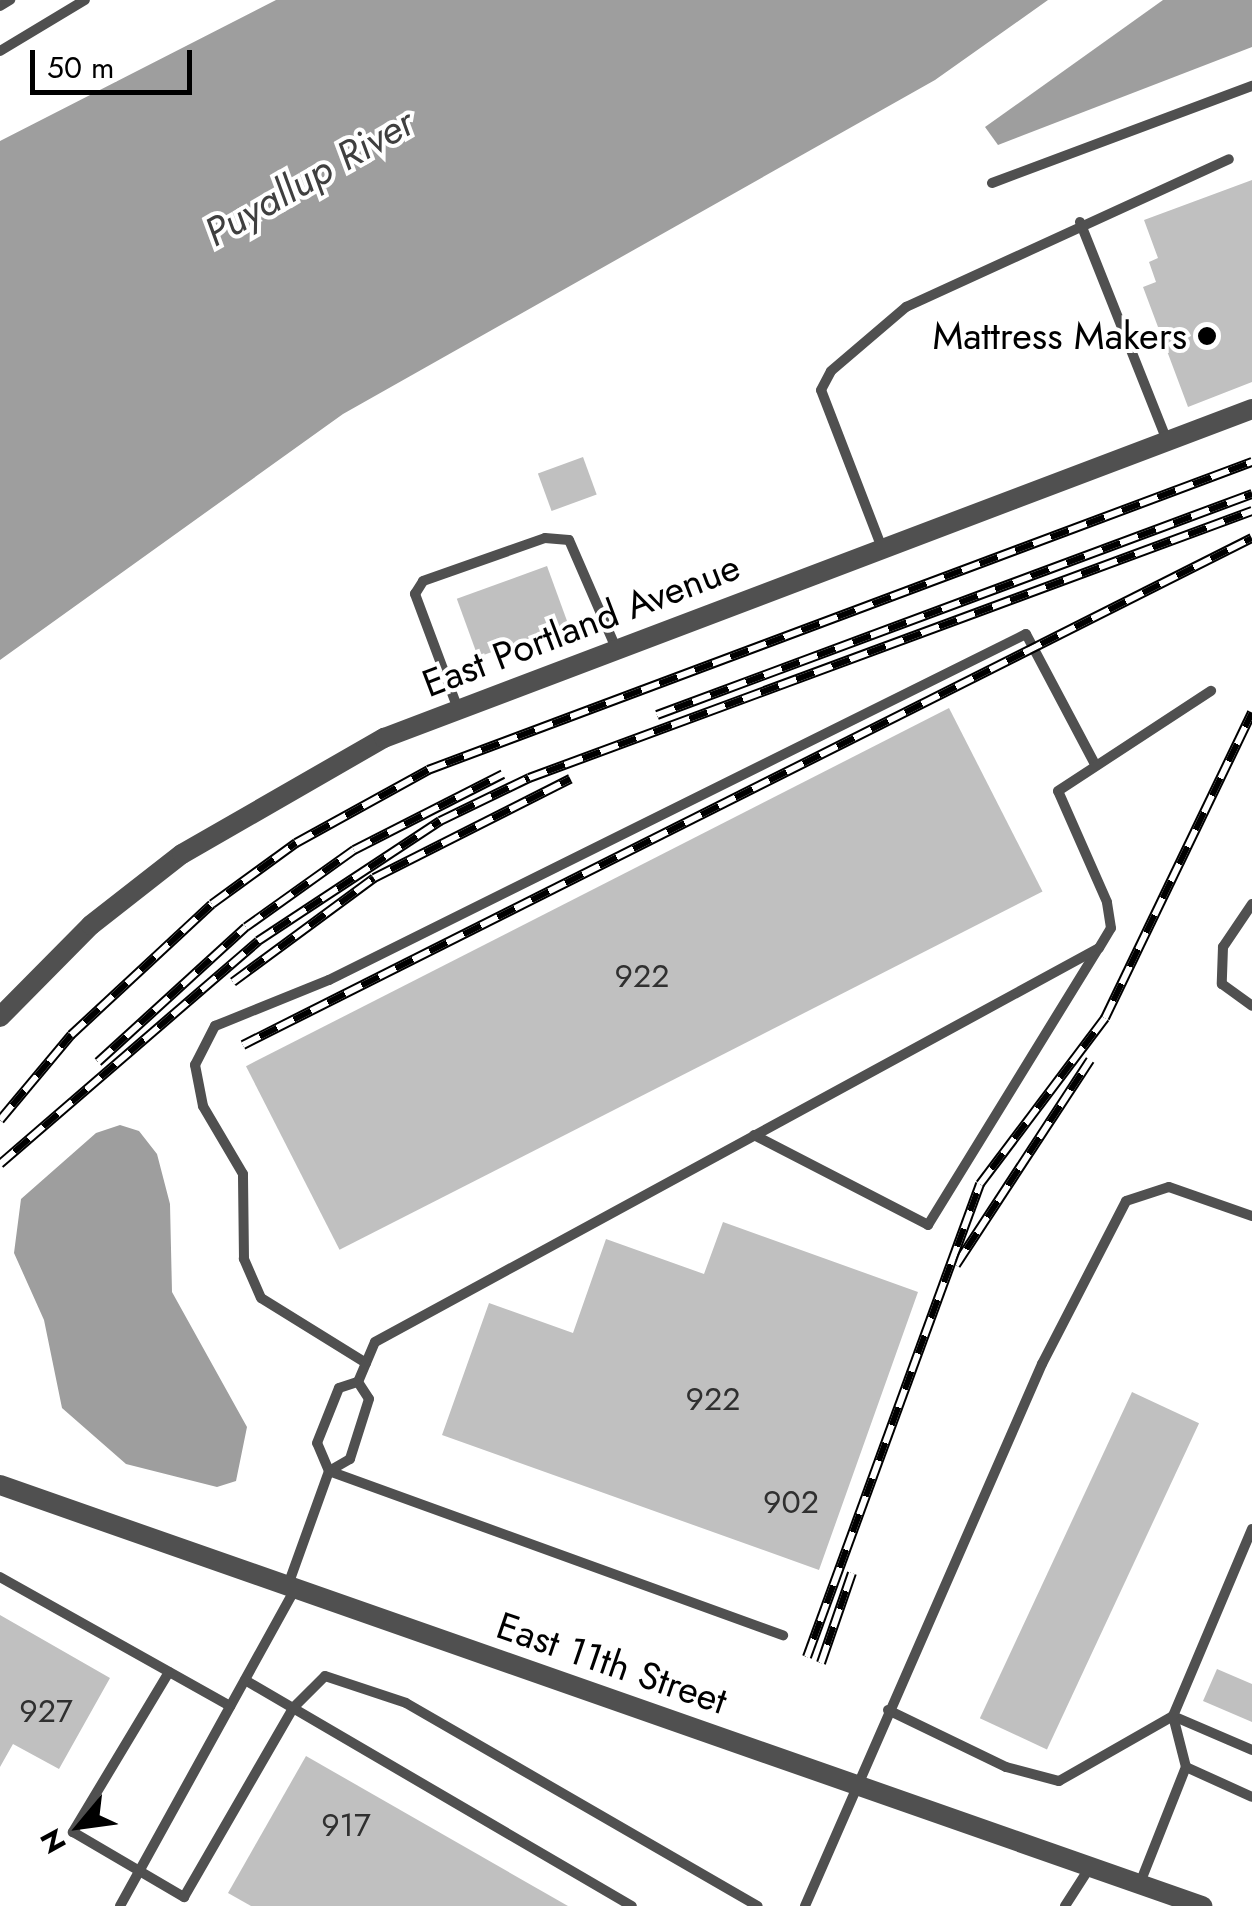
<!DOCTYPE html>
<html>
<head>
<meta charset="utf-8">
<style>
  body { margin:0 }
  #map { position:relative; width:1252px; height:1906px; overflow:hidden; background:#fff; font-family:Jost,sans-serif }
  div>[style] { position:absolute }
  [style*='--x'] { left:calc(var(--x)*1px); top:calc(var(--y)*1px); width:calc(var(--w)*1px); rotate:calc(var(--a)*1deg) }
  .water>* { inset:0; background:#9e9e9e }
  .building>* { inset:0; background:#c0c0c0; transform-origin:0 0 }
  .service>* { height:10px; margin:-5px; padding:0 5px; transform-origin:5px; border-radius:5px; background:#505050 }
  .tertiary>* { height:20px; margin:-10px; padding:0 10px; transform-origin:10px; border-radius:10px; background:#505050 }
  .rail>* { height:10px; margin-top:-5px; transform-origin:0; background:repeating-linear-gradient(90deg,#fff 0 19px,#000 0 38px); box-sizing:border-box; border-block:2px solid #000 }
  .dots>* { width:28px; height:28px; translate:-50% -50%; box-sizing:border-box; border:5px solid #fff; border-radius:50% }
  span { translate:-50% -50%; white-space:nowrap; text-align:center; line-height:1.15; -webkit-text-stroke:8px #fff; paint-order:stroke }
  .number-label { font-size:32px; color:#303030 }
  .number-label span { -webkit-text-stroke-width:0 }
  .poi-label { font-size:38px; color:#000 }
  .right { translate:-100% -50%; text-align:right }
  .street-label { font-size:38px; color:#000 }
  .water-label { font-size:40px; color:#3f3f3f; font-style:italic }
  .north { position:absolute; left:30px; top:1776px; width:100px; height:100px; -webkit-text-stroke:8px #fff; paint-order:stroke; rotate:241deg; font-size:28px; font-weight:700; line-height:40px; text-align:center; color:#000 }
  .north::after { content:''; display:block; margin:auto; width:35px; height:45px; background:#000; clip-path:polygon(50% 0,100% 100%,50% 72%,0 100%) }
  .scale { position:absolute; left:30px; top:50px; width:162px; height:45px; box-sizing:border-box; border:5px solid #000; border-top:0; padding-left:12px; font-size:30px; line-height:35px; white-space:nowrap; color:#000; -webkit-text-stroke:8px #fff; paint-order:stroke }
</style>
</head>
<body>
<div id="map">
  <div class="water">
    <i style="clip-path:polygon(276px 0,1048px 0,935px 80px,343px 414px,0 660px,0 141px)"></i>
    <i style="clip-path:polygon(1163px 0,1252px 0,1252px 47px,998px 145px,985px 127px)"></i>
    <i style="clip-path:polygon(120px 1125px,139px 1131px,157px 1154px,170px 1204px,172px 1292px,247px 1427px,236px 1481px,217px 1487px,126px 1464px,62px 1408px,44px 1320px,14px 1253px,21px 1199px,96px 1133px)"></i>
  </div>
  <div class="building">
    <i style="clip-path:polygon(1252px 180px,1252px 382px,1188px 407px,1143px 287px,1156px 282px,1149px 262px,1158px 258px,1144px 220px)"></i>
    <i style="left:583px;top:457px;width:40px;height:48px;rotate:70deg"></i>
    <i style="left:547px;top:566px;width:62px;height:96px;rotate:70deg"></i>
    <i style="left:949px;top:708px;width:206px;height:789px;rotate:63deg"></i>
    <i style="clip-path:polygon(723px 1222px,918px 1292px,819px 1570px,442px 1435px,489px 1303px,573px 1333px,606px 1239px,704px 1274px)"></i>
    <i style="left:1132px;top:1392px;width:74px;height:360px;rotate:25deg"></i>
    <i style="clip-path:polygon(0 1615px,110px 1678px,59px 1769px,13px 1744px,0 1767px)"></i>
    <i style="clip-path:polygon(1217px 1669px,1252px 1684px,1252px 1722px,1203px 1701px)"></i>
    <i style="clip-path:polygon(306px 1756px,568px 1906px,251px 1906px,228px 1893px)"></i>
  </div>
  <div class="service">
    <i style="--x:0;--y:6;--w:12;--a:-31"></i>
    <i style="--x:0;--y:51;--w:99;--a:-31"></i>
    <i style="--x:992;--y:183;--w:278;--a:-20.5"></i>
    <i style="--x:1080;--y:222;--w:236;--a:68.3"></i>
    <i style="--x:882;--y:548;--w:169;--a:-111.1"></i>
    <i style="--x:821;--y:390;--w:21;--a:-62"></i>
    <i style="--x:831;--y:371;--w:99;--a:-40.5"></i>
    <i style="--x:906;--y:307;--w:355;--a:-24.6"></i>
    <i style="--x:458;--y:709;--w:123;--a:-110.5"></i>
    <i style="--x:415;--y:594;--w:15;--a:-58"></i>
    <i style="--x:423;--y:581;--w:129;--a:-19.4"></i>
    <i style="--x:545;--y:538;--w:24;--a:5"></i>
    <i style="--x:569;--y:540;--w:118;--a:66.5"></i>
    <i style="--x:1252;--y:904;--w:52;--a:124"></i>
    <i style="--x:1223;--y:947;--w:37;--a:92"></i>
    <i style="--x:1222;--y:984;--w:37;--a:36"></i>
    <i style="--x:754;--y:1135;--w:196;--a:27.3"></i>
    <i style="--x:928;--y:1225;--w:324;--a:-58.4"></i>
    <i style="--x:366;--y:1363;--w:123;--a:-148.2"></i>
    <i style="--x:261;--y:1298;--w:43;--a:-113.6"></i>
    <i style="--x:244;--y:1259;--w:85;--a:-90.7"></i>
    <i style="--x:243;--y:1174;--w:79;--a:-120.5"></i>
    <i style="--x:203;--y:1106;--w:42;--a:-101"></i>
    <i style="--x:195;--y:1065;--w:44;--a:-62.9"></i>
    <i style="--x:215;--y:1026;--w:123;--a:-22"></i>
    <i style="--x:329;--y:980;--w:778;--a:-26.4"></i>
    <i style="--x:1026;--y:634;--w:149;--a:62.1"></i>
    <i style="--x:358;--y:1382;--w:43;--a:-67"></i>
    <i style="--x:375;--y:1342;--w:824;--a:-28.55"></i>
    <i style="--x:1099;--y:948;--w:23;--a:-59"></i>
    <i style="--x:1111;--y:928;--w:26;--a:-99"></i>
    <i style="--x:1107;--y:902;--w:121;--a:-113.8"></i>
    <i style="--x:1058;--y:791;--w:183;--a:-33.2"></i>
    <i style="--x:358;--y:1382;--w:20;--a:57"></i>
    <i style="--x:369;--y:1399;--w:63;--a:107.6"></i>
    <i style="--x:350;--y:1459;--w:24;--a:150"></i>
    <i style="--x:329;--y:1471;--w:30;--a:-113"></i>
    <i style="--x:317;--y:1443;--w:59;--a:-68.2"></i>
    <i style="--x:339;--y:1388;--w:20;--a:-18"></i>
    <i style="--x:0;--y:1577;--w:264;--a:29.3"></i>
    <i style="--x:288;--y:1585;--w:121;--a:-70.2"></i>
    <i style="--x:329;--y:1471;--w:483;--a:19.9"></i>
    <i style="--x:169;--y:1672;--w:187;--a:121"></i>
    <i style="--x:73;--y:1832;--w:129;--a:30.4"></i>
    <i style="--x:184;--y:1897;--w:218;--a:-60"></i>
    <i style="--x:293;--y:1708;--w:45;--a:-45"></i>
    <i style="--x:325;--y:1676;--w:85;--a:18.4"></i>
    <i style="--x:406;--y:1703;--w:406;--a:30"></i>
    <i style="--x:245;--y:1680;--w:448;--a:30.3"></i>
    <i style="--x:888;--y:1710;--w:131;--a:25.8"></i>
    <i style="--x:1006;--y:1767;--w:55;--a:14.8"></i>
    <i style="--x:1059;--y:1781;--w:131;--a:-29.7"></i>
    <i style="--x:1173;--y:1716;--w:86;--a:23.3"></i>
    <i style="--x:1186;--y:1767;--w:53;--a:-104.3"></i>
    <i style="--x:1173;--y:1716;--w:203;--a:-67.1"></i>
    <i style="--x:1140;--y:1883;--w:125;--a:-68.4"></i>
    <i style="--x:1186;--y:1767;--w:72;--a:24.4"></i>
    <i style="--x:120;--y:1906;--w:362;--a:-61.1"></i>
    <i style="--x:805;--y:1906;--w:592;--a:-66.38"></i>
    <i style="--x:1042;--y:1364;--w:183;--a:-62.7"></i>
    <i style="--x:1126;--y:1201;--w:45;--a:-18"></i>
    <i style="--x:1169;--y:1187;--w:88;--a:19.3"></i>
    <i style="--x:1065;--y:1906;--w:46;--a:-57.3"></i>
  </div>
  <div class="tertiary">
    <i style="--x:0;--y:1017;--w:129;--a:-45.3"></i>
    <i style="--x:91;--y:925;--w:115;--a:-38"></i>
    <i style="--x:182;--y:854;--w:233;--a:-29.9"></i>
    <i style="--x:384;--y:738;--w:928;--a:-20.76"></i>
    <i style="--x:0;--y:1485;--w:1274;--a:19.3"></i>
  </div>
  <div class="rail">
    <i style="--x:657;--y:715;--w:635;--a:-20.38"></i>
    <i style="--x:233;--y:982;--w:175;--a:-36.4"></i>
    <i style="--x:374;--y:878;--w:220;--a:-26.8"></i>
    <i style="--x:243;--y:1045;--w:1129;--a:-26.68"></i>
    <i style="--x:98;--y:1062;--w:200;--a:-42.4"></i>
    <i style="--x:246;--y:927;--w:133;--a:-35.5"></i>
    <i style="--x:354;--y:850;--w:167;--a:-27"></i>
    <i style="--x:0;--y:1120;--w:111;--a:-50.1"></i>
    <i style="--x:71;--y:1035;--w:192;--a:-42.9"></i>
    <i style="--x:212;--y:904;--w:104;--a:-36"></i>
    <i style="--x:296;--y:843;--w:151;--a:-28.9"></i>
    <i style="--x:428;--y:770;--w:880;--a:-20.5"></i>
    <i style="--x:0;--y:1164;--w:341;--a:-40.8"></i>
    <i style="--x:258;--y:941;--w:218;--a:-33.4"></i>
    <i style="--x:440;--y:821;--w:99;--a:-25.8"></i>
    <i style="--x:529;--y:778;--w:771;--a:-20.27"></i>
    <i style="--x:956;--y:1265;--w:245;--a:-56.8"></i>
    <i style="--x:807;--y:1657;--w:504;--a:-69.91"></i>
    <i style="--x:980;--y:1184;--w:208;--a:-53"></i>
    <i style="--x:1105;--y:1018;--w:339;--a:-64.3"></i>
    <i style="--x:821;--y:1663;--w:95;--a:-71"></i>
  </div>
  <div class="dots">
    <i style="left:1207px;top:336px;background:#000"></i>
  </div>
  <div class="number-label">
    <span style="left:642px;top:976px">922</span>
    <span style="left:713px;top:1399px">922</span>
    <span style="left:791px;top:1502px">902</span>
    <span style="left:46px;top:1711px">927</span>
    <span style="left:346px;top:1825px">917</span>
  </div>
  <div class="poi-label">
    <span class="right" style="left:1187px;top:336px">Mattress Makers</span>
  </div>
  <div class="street-label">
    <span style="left:581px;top:625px;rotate:-21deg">East Portland Avenue</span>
    <span style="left:612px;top:1663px;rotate:19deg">East 11th Street</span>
  </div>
  <div class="water-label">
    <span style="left:309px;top:177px;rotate:-30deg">Puyallup River</span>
  </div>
  <div class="north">N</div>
  <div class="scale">50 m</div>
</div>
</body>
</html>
